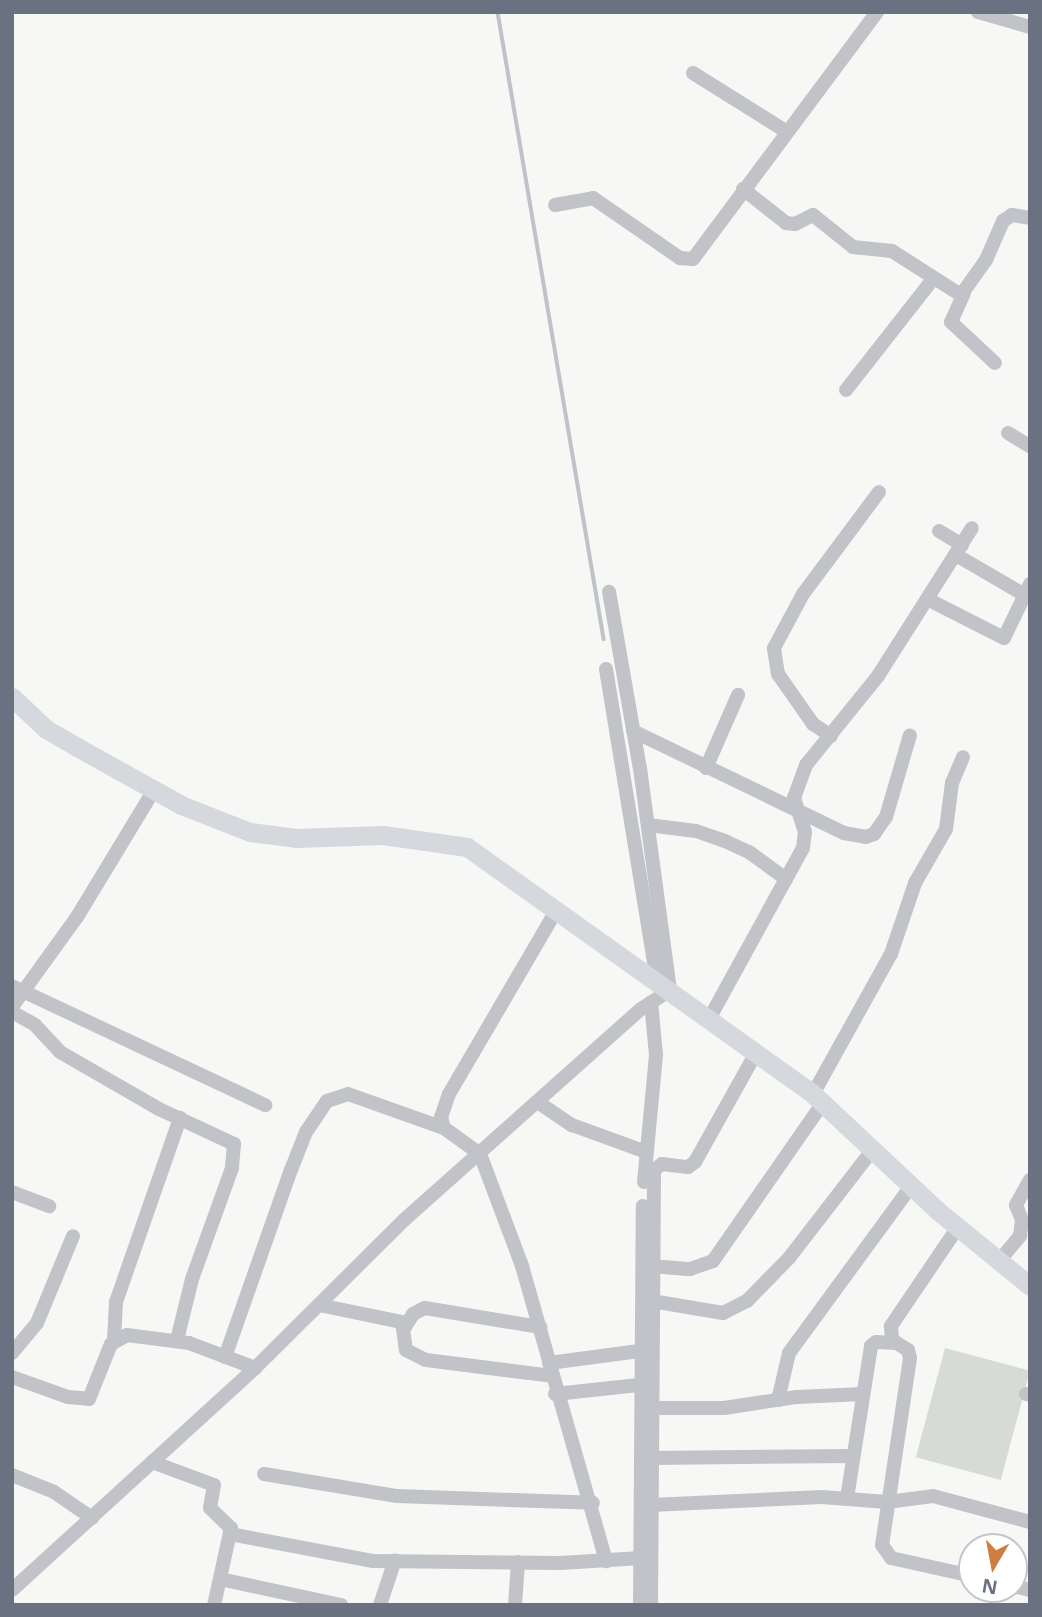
<!DOCTYPE html>
<html>
<head>
<meta charset="utf-8">
<style>
  body { margin:0 }
  #map { position:relative; width:1042px; height:1617px; overflow:hidden; background:#f7f7f5; font-family:"Open Sans",sans-serif }
  div>[style] { position:absolute }
  [style*='--x'] { left:calc(var(--x)*1px); top:calc(var(--y)*1px); width:calc(var(--w)*1px); rotate:calc(var(--a)*1deg) }
  .green>* { inset:0; background:#d6dcd5; transform-origin:0 0 }
  .stream>* { height:3.5px; margin:-1.75px; padding:0 1.75px; transform-origin:1.75px; border-radius:1.75px; background:#bdc3c9 }
  .street>* { height:14px; margin:-7px; padding:0 7px; transform-origin:7px; border-radius:7px; background:#c1c3c8 }
  .secondary>* { height:19px; margin:-9.5px; padding:0 9.5px; transform-origin:9.5px; border-radius:9.5px; background:#d5d8dc }
  span { translate:-50% -50%; white-space:nowrap; text-align:center; line-height:1.15; -webkit-text-stroke:7px #fff; paint-order:stroke }
  .frame { position:absolute; inset:0; border:14px solid #6a7282; pointer-events:none }
  .north { position:absolute; left:958px; top:1533px; width:70px; height:70px; box-sizing:border-box; background:#fff; border:2px solid #c3c7cd; border-radius:50%; rotate:190deg; font-size:19px; font-weight:700; line-height:28px; text-align:center; color:#6a7282 }
  .north::after { content:''; display:block; margin:auto; width:24px; height:32px; background:#cd7d3f; clip-path:polygon(50% 0,100% 100%,50% 72%,0 100%) }
</style>
</head>
<body>
<div id="map">
  <div class="green">
    <i style="left:945px;top:1348px;width:88px;height:113px;rotate:15deg"></i>
  </div>
  <div class="stream">
    <i style="--x:498;--y:12;--w:636;--a:80.4"></i>
  </div>
  <div class="street">
    <i style="--x:978;--y:12;--w:54;--a:16.1"></i>
    <i style="--x:693;--y:73;--w:111;--a:32.1"></i>
    <i style="--x:743;--y:189;--w:55;--a:38.3"></i>
    <i style="--x:786;--y:223;--w:9;--a:6"></i>
    <i style="--x:795;--y:224;--w:20;--a:-27"></i>
    <i style="--x:813;--y:215;--w:51;--a:38.7"></i>
    <i style="--x:853;--y:247;--w:39;--a:6"></i>
    <i style="--x:892;--y:251;--w:82;--a:32.5"></i>
    <i style="--x:961;--y:295;--w:43;--a:-54.5"></i>
    <i style="--x:986;--y:260;--w:43;--a:-66.4"></i>
    <i style="--x:1003;--y:221;--w:11;--a:-34"></i>
    <i style="--x:1012;--y:215;--w:18;--a:9"></i>
    <i style="--x:555;--y:205;--w:39;--a:-10"></i>
    <i style="--x:593;--y:198;--w:106;--a:34.6"></i>
    <i style="--x:680;--y:258;--w:13;--a:4"></i>
    <i style="--x:693;--y:259;--w:308;--a:-53.3"></i>
    <i style="--x:964;--y:293;--w:32;--a:114"></i>
    <i style="--x:951;--y:322;--w:60;--a:43"></i>
    <i style="--x:846;--y:390;--w:141;--a:-51.9"></i>
    <i style="--x:1008;--y:433;--w:26;--a:31"></i>
    <i style="--x:939;--y:531;--w:27;--a:31"></i>
    <i style="--x:956;--y:555;--w:78;--a:30.2"></i>
    <i style="--x:929;--y:600;--w:84;--a:26.9"></i>
    <i style="--x:1004;--y:638;--w:60;--a:-64.3"></i>
    <i style="--x:606;--y:669;--w:317;--a:80.7"></i>
    <i style="--x:633;--y:731;--w:234;--a:25.8"></i>
    <i style="--x:844;--y:833;--w:22;--a:10"></i>
    <i style="--x:866;--y:837;--w:9;--a:-21"></i>
    <i style="--x:874;--y:834;--w:21;--a:-55"></i>
    <i style="--x:886;--y:817;--w:85;--a:-73.7"></i>
    <i style="--x:831;--y:736;--w:22;--a:-146"></i>
    <i style="--x:813;--y:724;--w:61;--a:-125"></i>
    <i style="--x:778;--y:674;--w:26;--a:-99"></i>
    <i style="--x:774;--y:648;--w:61;--a:-61.8"></i>
    <i style="--x:803;--y:594;--w:127;--a:-53.3"></i>
    <i style="--x:706;--y:768;--w:80;--a:-66.3"></i>
    <i style="--x:648;--y:825;--w:48;--a:7.1"></i>
    <i style="--x:696;--y:831;--w:31;--a:19"></i>
    <i style="--x:725;--y:841;--w:26;--a:25"></i>
    <i style="--x:749;--y:852;--w:46;--a:36.1"></i>
    <i style="--x:556;--y:911;--w:212;--a:120.3"></i>
    <i style="--x:449;--y:1094;--w:24;--a:109"></i>
    <i style="--x:441;--y:1117;--w:11;--a:75"></i>
    <i style="--x:444;--y:1128;--w:44;--a:35.8"></i>
    <i style="--x:480;--y:1154;--w:120;--a:69.4"></i>
    <i style="--x:522;--y:1266;--w:307;--a:74.1"></i>
    <i style="--x:12;--y:986;--w:280;--a:25.2"></i>
    <i style="--x:12;--y:1007;--w:111;--a:-54.2"></i>
    <i style="--x:77;--y:917;--w:149;--a:-58.8"></i>
    <i style="--x:12;--y:1012;--w:26;--a:29"></i>
    <i style="--x:35;--y:1025;--w:37;--a:47"></i>
    <i style="--x:60;--y:1052;--w:114;--a:29.9"></i>
    <i style="--x:159;--y:1109;--w:83;--a:25"></i>
    <i style="--x:234;--y:1144;--w:24;--a:95"></i>
    <i style="--x:232;--y:1168;--w:118;--a:109.8"></i>
    <i style="--x:192;--y:1279;--w:63;--a:103.8"></i>
    <i style="--x:709;--y:1019;--w:195;--a:-61.2"></i>
    <i style="--x:803;--y:848;--w:16;--a:-83"></i>
    <i style="--x:805;--y:832;--w:36;--a:-108"></i>
    <i style="--x:794;--y:798;--w:35;--a:-70"></i>
    <i style="--x:806;--y:765;--w:114;--a:-51"></i>
    <i style="--x:878;--y:676;--w:175;--a:-57.6"></i>
    <i style="--x:813;--y:1094;--w:160;--a:-60.9"></i>
    <i style="--x:891;--y:954;--w:75;--a:-71.3"></i>
    <i style="--x:915;--y:883;--w:62;--a:-60.1"></i>
    <i style="--x:946;--y:829;--w:46;--a:-82.6"></i>
    <i style="--x:952;--y:783;--w:28;--a:-67"></i>
    <i style="--x:539;--y:1103;--w:40;--a:34"></i>
    <i style="--x:572;--y:1125;--w:79;--a:20"></i>
    <i style="--x:644;--y:1182;--w:128;--a:-84.6"></i>
    <i style="--x:656;--y:1055;--w:53;--a:-95.4"></i>
    <i style="--x:12;--y:1192;--w:40;--a:21"></i>
    <i style="--x:958;--y:1227;--w:120;--a:124.1"></i>
    <i style="--x:891;--y:1326;--w:14;--a:86"></i>
    <i style="--x:892;--y:1340;--w:19;--a:32"></i>
    <i style="--x:908;--y:1350;--w:8;--a:76"></i>
    <i style="--x:910;--y:1358;--w:189;--a:98.5"></i>
    <i style="--x:882;--y:1545;--w:16;--a:55"></i>
    <i style="--x:891;--y:1558;--w:83;--a:12.5"></i>
    <i style="--x:999;--y:1261;--w:33;--a:-50"></i>
    <i style="--x:1020;--y:1236;--w:16;--a:-83"></i>
    <i style="--x:1022;--y:1220;--w:16;--a:-112"></i>
    <i style="--x:1016;--y:1205;--w:29;--a:-61"></i>
    <i style="--x:652;--y:1266;--w:38;--a:5"></i>
    <i style="--x:690;--y:1269;--w:24;--a:-19"></i>
    <i style="--x:713;--y:1261;--w:193;--a:-55.2"></i>
    <i style="--x:652;--y:1301;--w:72;--a:9.6"></i>
    <i style="--x:723;--y:1313;--w:27;--a:-27"></i>
    <i style="--x:747;--y:1301;--w:60;--a:-45.7"></i>
    <i style="--x:789;--y:1258;--w:139;--a:-52.3"></i>
    <i style="--x:319;--y:1305;--w:85;--a:11.6"></i>
    <i style="--x:402;--y:1322;--w:28;--a:82"></i>
    <i style="--x:406;--y:1350;--w:22;--a:27"></i>
    <i style="--x:426;--y:1360;--w:127;--a:7.2"></i>
    <i style="--x:405;--y:1327;--w:15;--a:-58"></i>
    <i style="--x:413;--y:1314;--w:13;--a:-27"></i>
    <i style="--x:425;--y:1308;--w:117;--a:9.4"></i>
    <i style="--x:114;--y:1340;--w:38;--a:-87"></i>
    <i style="--x:116;--y:1302;--w:195;--a:-70.8"></i>
    <i style="--x:12;--y:1353;--w:39;--a:-50"></i>
    <i style="--x:37;--y:1323;--w:94;--a:-67.5"></i>
    <i style="--x:225;--y:1357;--w:198;--a:-70.6"></i>
    <i style="--x:291;--y:1170;--w:41;--a:-68.5"></i>
    <i style="--x:306;--y:1132;--w:37;--a:-56"></i>
    <i style="--x:327;--y:1101;--w:22;--a:-18"></i>
    <i style="--x:348;--y:1094;--w:102;--a:19.5"></i>
    <i style="--x:549;--y:1363;--w:91;--a:-7.6"></i>
    <i style="--x:12;--y:1377;--w:59;--a:19.7"></i>
    <i style="--x:68;--y:1397;--w:21;--a:5"></i>
    <i style="--x:89;--y:1399;--w:59;--a:-68.2"></i>
    <i style="--x:111;--y:1344;--w:18;--a:-29"></i>
    <i style="--x:127;--y:1335;--w:63;--a:7.4"></i>
    <i style="--x:189;--y:1343;--w:71;--a:20.7"></i>
    <i style="--x:555;--y:1394;--w:84;--a:-6.1"></i>
    <i style="--x:1026;--y:1394;--w:4;--a:14"></i>
    <i style="--x:778;--y:1400;--w:48;--a:-76.8"></i>
    <i style="--x:789;--y:1353;--w:208;--a:-53.8"></i>
    <i style="--x:651;--y:1408;--w:73;--a:0"></i>
    <i style="--x:724;--y:1408;--w:74;--a:-8.6"></i>
    <i style="--x:797;--y:1397;--w:66;--a:-2.6"></i>
    <i style="--x:651;--y:1458;--w:202;--a:-0.6"></i>
    <i style="--x:152;--y:1462;--w:66;--a:20.4"></i>
    <i style="--x:214;--y:1485;--w:23;--a:100"></i>
    <i style="--x:210;--y:1508;--w:29;--a:44"></i>
    <i style="--x:231;--y:1528;--w:79;--a:102.4"></i>
    <i style="--x:264;--y:1474;--w:135;--a:9.4"></i>
    <i style="--x:397;--y:1496;--w:196;--a:2"></i>
    <i style="--x:12;--y:1475;--w:45;--a:22"></i>
    <i style="--x:54;--y:1492;--w:46;--a:34.4"></i>
    <i style="--x:847;--y:1498;--w:154;--a:-81"></i>
    <i style="--x:871;--y:1346;--w:6;--a:-39"></i>
    <i style="--x:876;--y:1342;--w:20;--a:3"></i>
    <i style="--x:651;--y:1505;--w:171;--a:-2.7"></i>
    <i style="--x:822;--y:1497;--w:65;--a:4.4"></i>
    <i style="--x:887;--y:1502;--w:46;--a:-7.4"></i>
    <i style="--x:933;--y:1496;--w:100;--a:15"></i>
    <i style="--x:230;--y:1534;--w:146;--a:10.7"></i>
    <i style="--x:373;--y:1561;--w:187;--a:0.6"></i>
    <i style="--x:560;--y:1563;--w:81;--a:-3.5"></i>
    <i style="--x:220;--y:1579;--w:124;--a:12.1"></i>
    <i style="--x:1014;--y:1586;--w:16;--a:14"></i>
    <i style="--x:12;--y:1590;--w:329;--a:-42.4"></i>
    <i style="--x:255;--y:1368;--w:210;--a:-44.8"></i>
    <i style="--x:404;--y:1220;--w:317;--a:-41.7"></i>
    <i style="--x:641;--y:1009;--w:35;--a:-33"></i>
    <i style="--x:670;--y:990;--w:223;--a:-97.7"></i>
    <i style="--x:640;--y:769;--w:180;--a:-99.9"></i>
    <i style="--x:380;--y:1605;--w:47;--a:-71.6"></i>
    <i style="--x:515;--y:1605;--w:43;--a:-86"></i>
    <i style="--x:640;--y:1605;--w:399;--a:-89.6"></i>
    <i style="--x:651;--y:1605;--w:435;--a:-89.6"></i>
    <i style="--x:654;--y:1170;--w:10;--a:-37"></i>
    <i style="--x:662;--y:1164;--w:26;--a:7"></i>
    <i style="--x:688;--y:1167;--w:9;--a:-36"></i>
    <i style="--x:695;--y:1162;--w:125;--a:-60.8"></i>
  </div>
  <div class="secondary">
    <i style="--x:12;--y:697;--w:47;--a:43.3"></i>
    <i style="--x:46;--y:729;--w:36;--a:30"></i>
    <i style="--x:77;--y:747;--w:119;--a:29.1"></i>
    <i style="--x:181;--y:805;--w:74;--a:21.4"></i>
    <i style="--x:250;--y:832;--w:46;--a:7.4"></i>
    <i style="--x:296;--y:838;--w:87;--a:-2"></i>
    <i style="--x:383;--y:835;--w:85;--a:8.1"></i>
    <i style="--x:467;--y:847;--w:425;--a:35.5"></i>
    <i style="--x:813;--y:1094;--w:171;--a:43.1"></i>
    <i style="--x:938;--y:1211;--w:119;--a:39.2"></i>
  </div>
  <div class="frame"></div>
  <div class="north">N</div>
</div>
</body>
</html>
